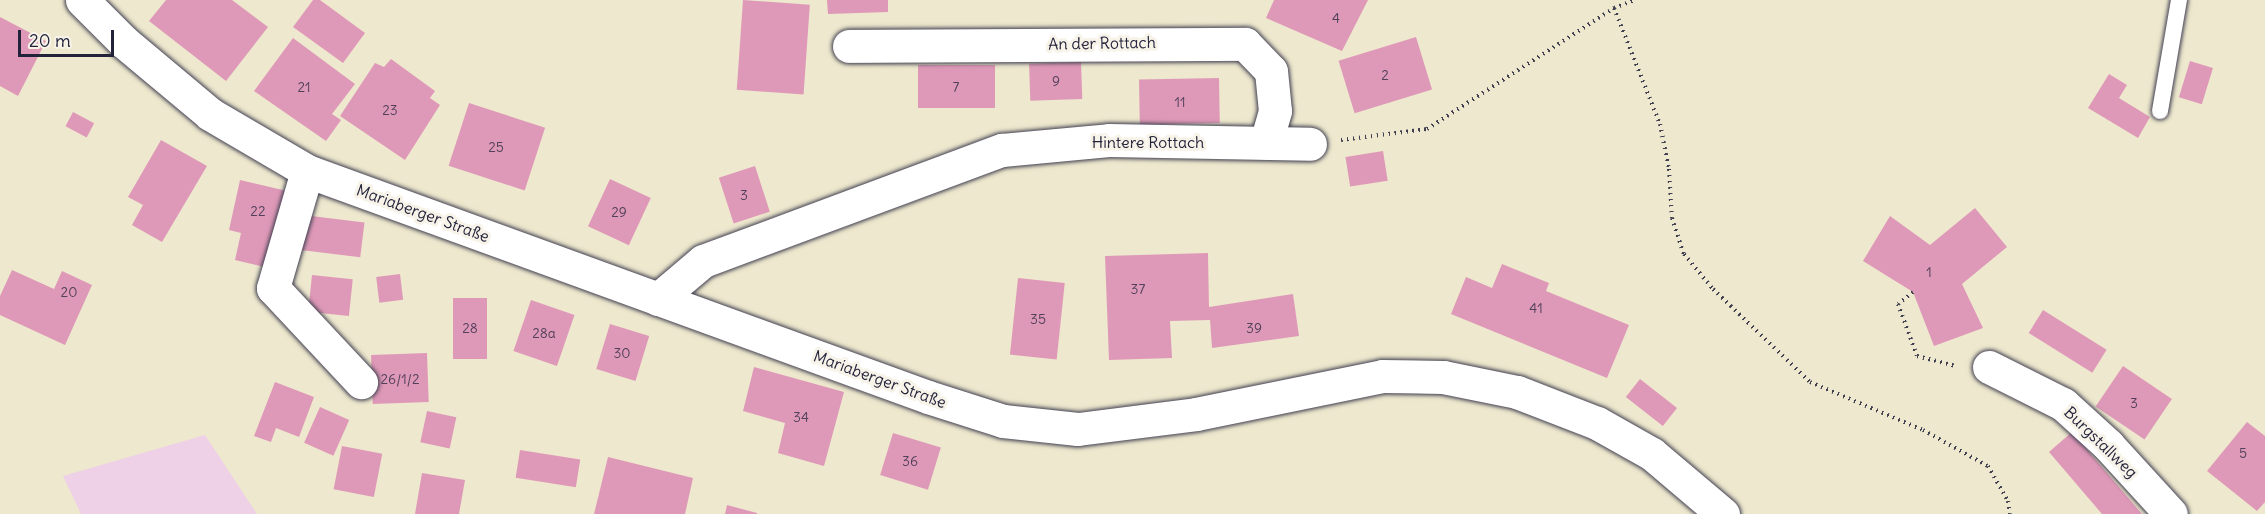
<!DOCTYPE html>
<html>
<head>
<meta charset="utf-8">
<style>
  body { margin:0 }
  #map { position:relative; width:2265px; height:514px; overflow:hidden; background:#eee8ce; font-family:Delius,sans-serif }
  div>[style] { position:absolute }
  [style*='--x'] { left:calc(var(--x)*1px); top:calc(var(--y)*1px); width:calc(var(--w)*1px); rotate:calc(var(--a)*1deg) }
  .built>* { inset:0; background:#eed0e7 }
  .building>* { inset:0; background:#df99b8; transform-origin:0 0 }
  .path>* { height:4px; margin-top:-2px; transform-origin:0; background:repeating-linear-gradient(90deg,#414051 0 1.5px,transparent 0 6px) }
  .roads { filter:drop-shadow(0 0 2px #414051) drop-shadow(0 0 2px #414051) }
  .lane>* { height:16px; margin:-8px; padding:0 8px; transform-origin:8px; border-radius:8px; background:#fff }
  .street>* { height:33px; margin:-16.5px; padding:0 16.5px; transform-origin:16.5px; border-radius:16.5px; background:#fff }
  span { translate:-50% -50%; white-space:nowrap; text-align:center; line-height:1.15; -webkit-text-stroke:6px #f7f3e8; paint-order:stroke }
  .number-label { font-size:14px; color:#51405a }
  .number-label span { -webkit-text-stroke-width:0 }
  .street-label { font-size:16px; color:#22223b }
  .scale { position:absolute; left:18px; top:30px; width:96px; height:27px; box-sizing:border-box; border:3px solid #22223b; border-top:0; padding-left:8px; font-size:18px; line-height:21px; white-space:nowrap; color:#22223b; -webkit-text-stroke:4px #f7f3e8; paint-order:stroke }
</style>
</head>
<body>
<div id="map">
  <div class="built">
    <i style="clip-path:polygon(205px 435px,257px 514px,81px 514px,63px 476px)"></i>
  </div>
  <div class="building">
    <i style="clip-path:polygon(166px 0,232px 0,268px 27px,226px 81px,149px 21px)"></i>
    <i style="clip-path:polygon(313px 0,320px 0,365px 33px,343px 63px,293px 27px)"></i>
    <i style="left:743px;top:0;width:67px;height:90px;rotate:4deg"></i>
    <i style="clip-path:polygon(827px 0,888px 0,888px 12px,828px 14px)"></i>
    <i style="clip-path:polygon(1274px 0,1368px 0,1342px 51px,1266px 18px)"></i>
    <i style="clip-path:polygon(0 17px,46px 41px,18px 96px,0 86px)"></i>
    <i style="left:1416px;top:37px;width:55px;height:81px;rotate:73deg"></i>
    <i style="clip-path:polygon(293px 38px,355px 84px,332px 114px,341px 120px,326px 141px,254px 91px)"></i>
    <i style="clip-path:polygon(391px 59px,435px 91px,430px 98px,440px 105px,405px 160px,340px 116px,375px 63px,384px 67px)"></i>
    <i style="left:2190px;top:61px;width:24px;height:38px;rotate:17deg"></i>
    <i style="left:1081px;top:62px;width:37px;height:52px;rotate:88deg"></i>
    <i style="left:918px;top:65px;width:77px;height:43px"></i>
    <i style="clip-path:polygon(2109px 74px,2127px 85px,2119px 98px,2150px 117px,2138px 138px,2088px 108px)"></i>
    <i style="left:1219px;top:78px;width:45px;height:80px;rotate:89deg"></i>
    <i style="left:469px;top:103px;width:80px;height:66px;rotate:18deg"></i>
    <i style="left:73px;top:112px;width:24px;height:16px;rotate:28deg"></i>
    <i style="clip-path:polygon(161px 140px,207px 166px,162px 242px,132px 225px,143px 205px,128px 197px)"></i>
    <i style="left:1383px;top:151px;width:30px;height:38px;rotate:81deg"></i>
    <i style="left:755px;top:166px;width:48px;height:38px;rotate:72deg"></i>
    <i style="left:610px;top:179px;width:45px;height:52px;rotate:25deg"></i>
    <i style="clip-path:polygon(240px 180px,287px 191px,269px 268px,235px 260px,241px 233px,229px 230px)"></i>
    <i style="clip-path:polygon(1975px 208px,2007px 247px,1962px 284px,1983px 328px,1934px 346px,1913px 292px,1863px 261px,1890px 216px,1930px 245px)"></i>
    <i style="left:295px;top:214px;width:70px;height:35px;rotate:7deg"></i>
    <i style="clip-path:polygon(1208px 253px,1209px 307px,1293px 294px,1299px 336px,1212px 348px,1210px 320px,1170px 321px,1172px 358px,1109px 360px,1105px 256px)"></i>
    <i style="clip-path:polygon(1502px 264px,1549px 283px,1546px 291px,1629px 325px,1607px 378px,1451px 314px,1466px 277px,1492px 288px)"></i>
    <i style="clip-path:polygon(12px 270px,54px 289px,62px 271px,92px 285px,65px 345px,0 315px,0 296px)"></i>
    <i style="left:400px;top:274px;width:26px;height:24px;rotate:83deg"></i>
    <i style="left:312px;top:275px;width:41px;height:37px;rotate:6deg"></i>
    <i style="left:1018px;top:278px;width:47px;height:77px;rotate:6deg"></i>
    <i style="left:453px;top:298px;width:34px;height:61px"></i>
    <i style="left:531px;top:300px;width:46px;height:54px;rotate:19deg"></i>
    <i style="left:2043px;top:310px;width:75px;height:27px;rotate:32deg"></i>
    <i style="left:610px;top:324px;width:41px;height:47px;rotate:17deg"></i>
    <i style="left:427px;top:353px;width:49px;height:56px;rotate:88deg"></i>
    <i style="left:2123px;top:366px;width:59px;height:49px;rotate:34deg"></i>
    <i style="clip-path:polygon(754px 367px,844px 392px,824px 466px,778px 453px,785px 423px,743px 411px)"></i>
    <i style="left:1640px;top:379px;width:47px;height:23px;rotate:38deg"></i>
    <i style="clip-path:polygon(275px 382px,314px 397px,299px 437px,276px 428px,271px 442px,254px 436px)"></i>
    <i style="left:320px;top:407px;width:32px;height:39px;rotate:24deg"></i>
    <i style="left:427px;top:411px;width:30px;height:32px;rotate:12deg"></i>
    <i style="clip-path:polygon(2247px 422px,2265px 436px,2265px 502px,2257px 511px,2207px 471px)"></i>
    <i style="clip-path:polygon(2072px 432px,2142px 514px,2102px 514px,2049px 452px)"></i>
    <i style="left:893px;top:433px;width:50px;height:44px;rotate:17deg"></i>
    <i style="left:342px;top:446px;width:41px;height:44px;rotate:11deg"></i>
    <i style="left:520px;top:450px;width:61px;height:28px;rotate:9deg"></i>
    <i style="clip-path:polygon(608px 457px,693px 478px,685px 514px,594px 514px)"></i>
    <i style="clip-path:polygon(422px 473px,465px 480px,459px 514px,415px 514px)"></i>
    <i style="clip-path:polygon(727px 505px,757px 513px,757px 514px,725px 514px)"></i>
  </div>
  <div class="path">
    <i style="--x:1614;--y:8;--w:125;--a:68.4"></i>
    <i style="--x:1660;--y:124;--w:46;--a:78.7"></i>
    <i style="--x:1669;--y:169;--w:49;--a:86.5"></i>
    <i style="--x:1672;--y:218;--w:38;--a:72"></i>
    <i style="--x:1684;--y:254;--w:45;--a:50.4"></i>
    <i style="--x:1713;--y:289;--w:134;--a:43.8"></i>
    <i style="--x:1810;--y:382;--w:123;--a:23"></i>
    <i style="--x:1923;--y:430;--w:74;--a:29"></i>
    <i style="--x:1988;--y:466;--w:40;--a:60.3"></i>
    <i style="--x:2008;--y:501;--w:13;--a:81"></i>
    <i style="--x:1341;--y:140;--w:87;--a:-7.3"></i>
    <i style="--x:1427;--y:129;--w:223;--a:-32.9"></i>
    <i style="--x:1614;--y:8;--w:22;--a:-21"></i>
    <i style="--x:1913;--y:292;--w:19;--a:141"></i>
    <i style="--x:1898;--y:304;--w:55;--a:69.9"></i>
    <i style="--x:1917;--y:356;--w:40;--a:14.4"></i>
  </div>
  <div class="roads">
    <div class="lane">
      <i style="--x:2160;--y:111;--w:113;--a:-80.3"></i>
    </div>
    <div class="street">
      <i style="--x:82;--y:0;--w:59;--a:45"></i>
      <i style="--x:124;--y:42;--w:112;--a:39.9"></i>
      <i style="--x:210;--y:114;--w:113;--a:30.4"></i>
      <i style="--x:307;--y:171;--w:661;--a:20"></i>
      <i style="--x:928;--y:397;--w:79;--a:17.7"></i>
      <i style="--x:1003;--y:421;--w:75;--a:6.1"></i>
      <i style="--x:1078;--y:429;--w:119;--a:-7.2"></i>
      <i style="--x:1196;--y:414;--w:190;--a:-11.5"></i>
      <i style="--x:1382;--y:376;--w:61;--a:0.9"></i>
      <i style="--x:1443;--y:377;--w:76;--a:11.5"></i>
      <i style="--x:1517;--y:392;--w:86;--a:21.2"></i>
      <i style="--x:1597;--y:423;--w:63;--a:29.4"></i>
      <i style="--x:1652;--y:454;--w:93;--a:40.2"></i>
      <i style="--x:849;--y:46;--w:396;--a:-0.3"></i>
      <i style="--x:1245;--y:44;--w:37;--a:46"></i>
      <i style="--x:1271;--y:71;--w:40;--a:84.3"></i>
      <i style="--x:1275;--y:111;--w:33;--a:106"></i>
      <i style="--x:307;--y:171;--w:122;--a:106.2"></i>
      <i style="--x:273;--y:288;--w:129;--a:46.9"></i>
      <i style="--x:658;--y:299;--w:59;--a:-40.2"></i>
      <i style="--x:703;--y:261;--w:319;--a:-20.4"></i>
      <i style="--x:1002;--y:150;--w:107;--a:-5.3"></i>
      <i style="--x:1109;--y:140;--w:201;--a:1.1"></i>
      <i style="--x:1989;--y:367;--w:83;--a:26.6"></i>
      <i style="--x:2063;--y:404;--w:61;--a:42.3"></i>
      <i style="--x:2108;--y:445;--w:93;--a:47.6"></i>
    </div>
  </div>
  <div class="number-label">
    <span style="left:1336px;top:18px">4</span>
    <span style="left:1385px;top:75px">2</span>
    <span style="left:1056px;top:81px">9</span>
    <span style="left:304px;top:87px">21</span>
    <span style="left:956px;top:87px">7</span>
    <span style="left:1180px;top:102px">11</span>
    <span style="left:390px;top:110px">23</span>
    <span style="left:496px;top:147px">25</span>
    <span style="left:744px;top:195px">3</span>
    <span style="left:258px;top:211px">22</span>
    <span style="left:619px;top:212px">29</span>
    <span style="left:1929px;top:272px">1</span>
    <span style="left:1138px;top:289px">37</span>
    <span style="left:69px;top:292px">20</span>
    <span style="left:1536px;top:308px">41</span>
    <span style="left:1038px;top:319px">35</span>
    <span style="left:470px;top:328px">28</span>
    <span style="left:1254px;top:328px">39</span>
    <span style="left:544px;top:333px">28a</span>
    <span style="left:622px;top:353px">30</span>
    <span style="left:400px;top:379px">26/1/2</span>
    <span style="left:2134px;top:403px">3</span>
    <span style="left:801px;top:417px">34</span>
    <span style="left:2243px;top:453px">5</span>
    <span style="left:910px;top:461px">36</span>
  </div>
  <div class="street-label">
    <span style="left:1102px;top:43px;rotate:-1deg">An der Rottach</span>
    <span style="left:1148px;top:142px">Hintere Rottach</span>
    <span style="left:423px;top:213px;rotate:20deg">Mariaberger Straße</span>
    <span style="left:880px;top:379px;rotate:20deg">Mariaberger Straße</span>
    <span style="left:2101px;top:442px;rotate:44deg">Burgstallweg</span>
  </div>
  <div class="scale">20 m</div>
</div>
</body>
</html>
